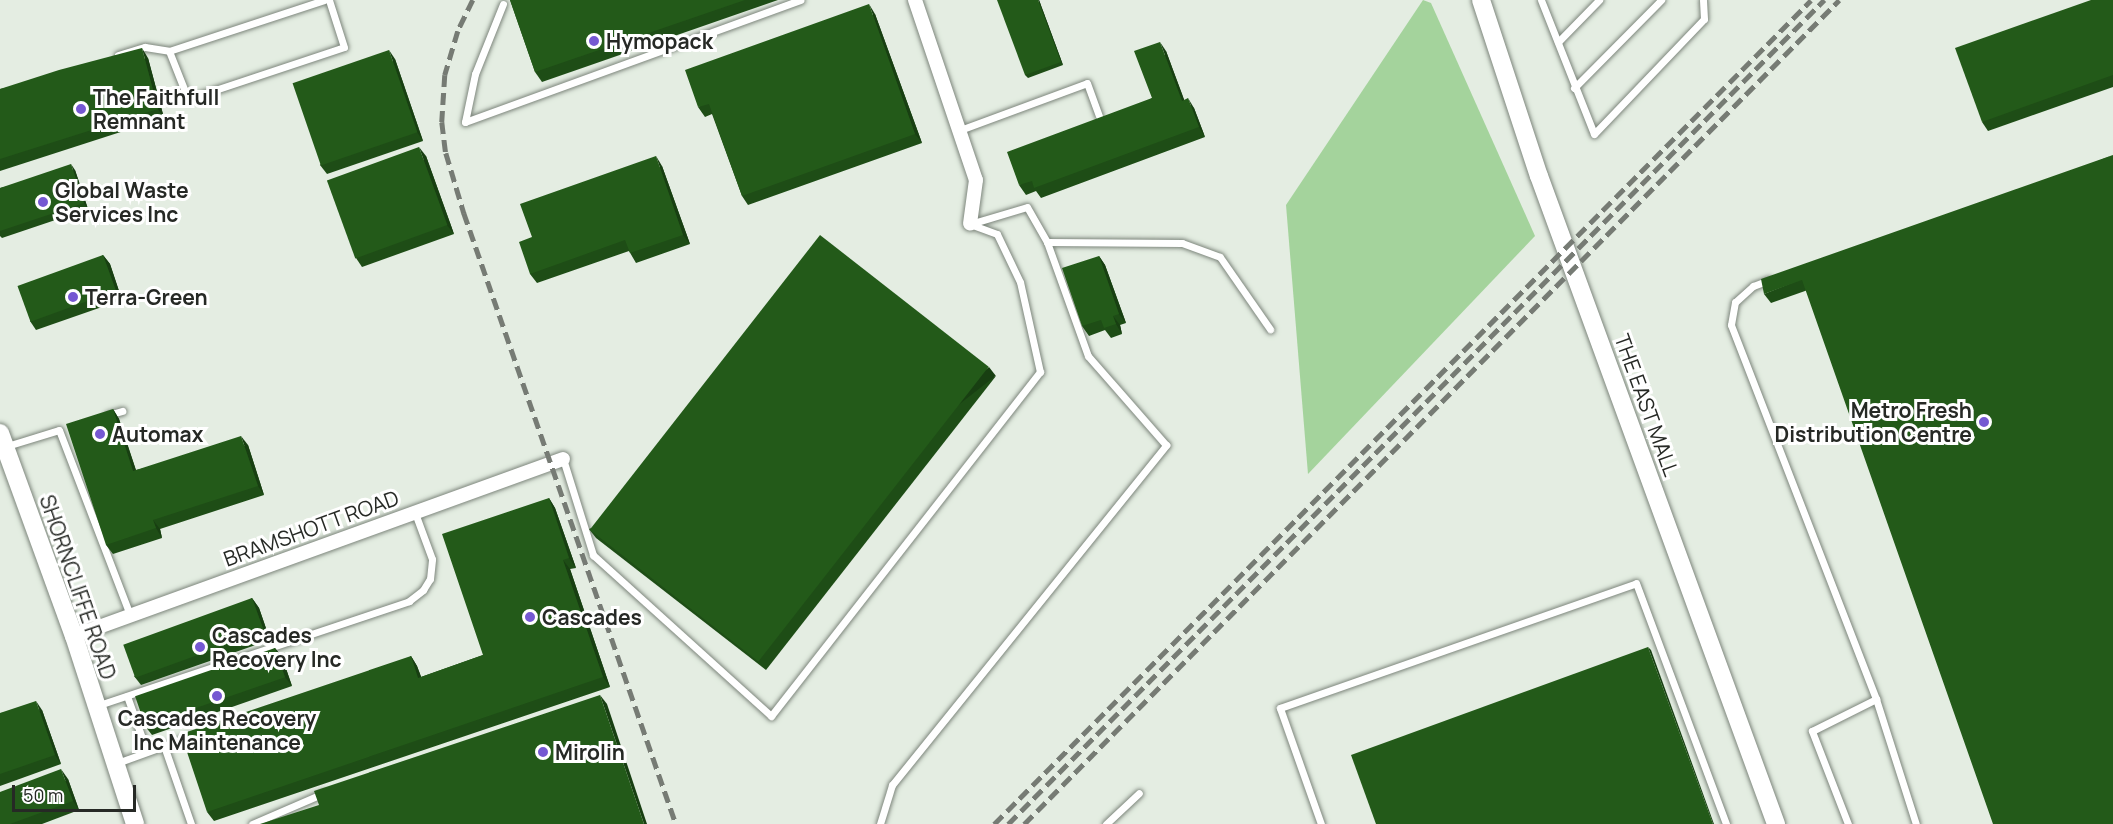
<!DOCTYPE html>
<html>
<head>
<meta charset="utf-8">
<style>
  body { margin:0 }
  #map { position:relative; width:2113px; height:824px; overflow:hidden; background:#e4ede2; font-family:Manrope,sans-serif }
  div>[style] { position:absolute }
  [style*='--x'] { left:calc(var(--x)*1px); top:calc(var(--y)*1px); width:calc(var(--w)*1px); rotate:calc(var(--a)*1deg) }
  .green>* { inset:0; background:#a4d39c }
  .roads { filter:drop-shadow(0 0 2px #7d867c) drop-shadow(0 0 2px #7d867c) }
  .lane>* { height:7px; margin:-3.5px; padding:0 3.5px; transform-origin:3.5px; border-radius:3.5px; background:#fff }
  .street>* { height:14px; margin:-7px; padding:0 7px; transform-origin:7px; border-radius:7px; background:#fff }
  .secondary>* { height:18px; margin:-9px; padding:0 9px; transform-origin:9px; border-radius:9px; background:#fff }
  .rail>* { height:4.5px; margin-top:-2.25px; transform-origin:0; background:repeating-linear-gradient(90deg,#767b74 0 12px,transparent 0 18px) }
  .wall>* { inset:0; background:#1e4d16 }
  .shaded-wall>* { inset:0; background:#183f12; transform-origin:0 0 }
  .building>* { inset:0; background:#235a19; transform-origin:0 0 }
  .dots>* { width:16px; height:16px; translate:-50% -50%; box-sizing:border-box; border:3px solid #fff; border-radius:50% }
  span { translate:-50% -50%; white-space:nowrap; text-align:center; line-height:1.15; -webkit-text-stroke:6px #fff; paint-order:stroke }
  .poi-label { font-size:21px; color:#262925; font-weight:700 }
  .left { translate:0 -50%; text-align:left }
  .right { translate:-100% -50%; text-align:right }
  .street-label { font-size:21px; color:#262925 }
  .scale { position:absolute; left:12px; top:785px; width:124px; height:27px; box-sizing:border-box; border:3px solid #262925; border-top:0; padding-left:8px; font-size:18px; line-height:21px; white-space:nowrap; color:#262925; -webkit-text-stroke:4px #fff; paint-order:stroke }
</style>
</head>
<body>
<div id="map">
  <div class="green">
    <i style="clip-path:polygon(1423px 0,1431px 3px,1535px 236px,1308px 474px,1286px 205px)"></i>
  </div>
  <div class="roads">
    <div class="lane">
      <i style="--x:1541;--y:0;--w:144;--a:68.4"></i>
      <i style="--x:1594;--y:134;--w:159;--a:-46.3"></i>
      <i style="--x:1704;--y:19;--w:19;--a:-93"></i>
      <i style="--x:503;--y:4;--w:75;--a:111.8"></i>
      <i style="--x:475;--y:74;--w:49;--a:101.8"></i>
      <i style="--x:465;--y:122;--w:357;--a:-20"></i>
      <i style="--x:1558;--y:42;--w:59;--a:-45.7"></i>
      <i style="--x:169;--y:51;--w:52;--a:68.4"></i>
      <i style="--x:188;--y:99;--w:164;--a:-18.4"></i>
      <i style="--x:344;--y:47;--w:49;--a:-107.7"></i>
      <i style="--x:118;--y:55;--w:28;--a:-17"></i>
      <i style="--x:145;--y:47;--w:24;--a:9"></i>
      <i style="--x:169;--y:51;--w:163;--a:-18.2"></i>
      <i style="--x:1574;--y:88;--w:124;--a:-45.3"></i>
      <i style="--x:960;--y:130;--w:135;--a:-20.3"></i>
      <i style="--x:1087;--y:83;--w:35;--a:70"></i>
      <i style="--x:1047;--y:242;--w:135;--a:0.4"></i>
      <i style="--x:1182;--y:243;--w:40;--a:20.2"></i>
      <i style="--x:1220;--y:257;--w:88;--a:55.2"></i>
      <i style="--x:1769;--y:280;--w:17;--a:159"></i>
      <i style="--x:1753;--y:286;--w:24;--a:138"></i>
      <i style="--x:1735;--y:302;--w:23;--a:100"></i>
      <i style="--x:1731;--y:325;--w:401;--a:68.8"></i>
      <i style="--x:1876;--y:699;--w:131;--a:72.3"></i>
      <i style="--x:108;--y:415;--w:15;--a:-16"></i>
      <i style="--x:7;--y:446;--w:54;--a:-17.1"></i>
      <i style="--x:59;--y:430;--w:198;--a:69"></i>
      <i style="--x:563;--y:459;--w:101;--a:72.6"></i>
      <i style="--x:593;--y:555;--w:240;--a:42.1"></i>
      <i style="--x:771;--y:716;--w:437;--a:-52"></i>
      <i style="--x:1040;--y:372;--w:92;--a:-102.5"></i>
      <i style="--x:1020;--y:282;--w:53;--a:-115.6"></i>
      <i style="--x:997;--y:234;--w:29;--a:-160"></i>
      <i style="--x:127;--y:696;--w:59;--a:70.3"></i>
      <i style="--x:99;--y:705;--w:327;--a:-18.5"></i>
      <i style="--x:409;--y:601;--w:18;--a:-38"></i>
      <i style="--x:423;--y:590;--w:13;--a:-58"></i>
      <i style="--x:430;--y:579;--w:20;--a:-84"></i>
      <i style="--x:432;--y:559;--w:49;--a:-110.3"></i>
      <i style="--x:164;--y:746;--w:29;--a:-20"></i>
      <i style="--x:117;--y:763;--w:50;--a:-19.9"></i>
      <i style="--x:164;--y:746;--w:83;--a:70.9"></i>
      <i style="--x:252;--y:824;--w:78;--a:-23.3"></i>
      <i style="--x:880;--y:824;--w:41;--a:-72.9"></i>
      <i style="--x:892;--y:785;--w:437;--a:-51.1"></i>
      <i style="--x:1166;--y:445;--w:118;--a:-131.2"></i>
      <i style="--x:1088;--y:356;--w:121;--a:-109.8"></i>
      <i style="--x:1047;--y:242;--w:40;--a:-119.7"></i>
      <i style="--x:1027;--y:207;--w:59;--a:163.4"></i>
      <i style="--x:1106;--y:824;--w:45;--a:-43.2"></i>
      <i style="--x:1321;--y:824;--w:123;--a:-109.5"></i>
      <i style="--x:1280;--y:708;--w:377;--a:-19.3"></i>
      <i style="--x:1636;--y:583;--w:257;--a:69.5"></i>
      <i style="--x:1848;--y:824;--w:100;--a:-111.2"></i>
      <i style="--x:1812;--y:731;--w:72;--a:-26.6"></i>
    </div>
    <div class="street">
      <i style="--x:915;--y:0;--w:190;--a:71.3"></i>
      <i style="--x:976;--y:180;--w:44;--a:97.8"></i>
      <i style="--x:74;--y:636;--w:520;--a:-19.9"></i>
    </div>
    <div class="secondary">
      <i style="--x:1481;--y:0;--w:185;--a:71.8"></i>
      <i style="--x:1539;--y:176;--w:690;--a:69.91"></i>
      <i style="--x:0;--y:433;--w:216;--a:70"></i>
      <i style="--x:74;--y:636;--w:198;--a:72"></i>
    </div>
  </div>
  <div class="rail">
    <i style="--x:473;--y:0;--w:34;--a:116"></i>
    <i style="--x:458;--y:31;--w:46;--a:106.5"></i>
    <i style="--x:445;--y:75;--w:47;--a:93.7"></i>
    <i style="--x:442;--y:122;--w:31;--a:83"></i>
    <i style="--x:446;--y:153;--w:63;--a:73.3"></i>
    <i style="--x:464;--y:213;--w:647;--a:70.86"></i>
    <i style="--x:994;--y:824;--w:1160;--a:-45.24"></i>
    <i style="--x:1008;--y:824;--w:1160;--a:-45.28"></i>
    <i style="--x:1024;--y:824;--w:1159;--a:-45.31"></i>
  </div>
  <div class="wall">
    <i style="clip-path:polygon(510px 0,778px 0,542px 82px,535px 72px)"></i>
    <i style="clip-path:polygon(1039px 0,1063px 65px,1028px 78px,1025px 75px)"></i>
    <i style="clip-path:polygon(2113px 0,2113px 87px,1988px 131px,1982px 122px)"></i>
    <i style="clip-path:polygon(875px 14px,922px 143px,748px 205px,742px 196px,712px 114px,705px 117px,698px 107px)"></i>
    <i style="clip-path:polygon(1166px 51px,1184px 100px,1194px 108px,1205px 137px,1041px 198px,1036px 191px,1026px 195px,1019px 185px,1152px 98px)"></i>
    <i style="clip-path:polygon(148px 58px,164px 118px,0 171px,0 89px)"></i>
    <i style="clip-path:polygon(395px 59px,423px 141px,327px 174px,320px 165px)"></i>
    <i style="clip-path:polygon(2113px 155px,1805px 291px,1771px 303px,1764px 294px)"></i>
    <i style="clip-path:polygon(426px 156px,454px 234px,362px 267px,356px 258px)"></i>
    <i style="clip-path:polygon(662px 166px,690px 244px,636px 263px,629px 251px,537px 283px,530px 274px,532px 237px)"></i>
    <i style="clip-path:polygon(75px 170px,88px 209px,2px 238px,0 236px,0 188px)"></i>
    <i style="clip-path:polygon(103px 255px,110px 264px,122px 300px,36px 330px,30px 321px)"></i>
    <i style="clip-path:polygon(1099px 256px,1105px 265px,1126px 323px,1120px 325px,1122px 334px,1111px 338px,1105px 330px,1089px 336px,1082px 326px)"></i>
    <i style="clip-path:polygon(996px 376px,766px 670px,596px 538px,589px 529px)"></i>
    <i style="clip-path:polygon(113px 409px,119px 419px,136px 470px,248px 445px,264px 495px,160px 529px,162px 538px,113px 554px,106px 545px)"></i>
    <i style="clip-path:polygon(549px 498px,555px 508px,576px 568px,570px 569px,610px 687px,214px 821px,207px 812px,411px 656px,417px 666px,421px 677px,483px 655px)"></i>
    <i style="clip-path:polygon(252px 598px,259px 608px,270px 640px,141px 685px,134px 676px)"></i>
    <i style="clip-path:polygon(275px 648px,282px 657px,292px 686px,152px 735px,145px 726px)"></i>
    <i style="clip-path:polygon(42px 710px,61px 764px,0 786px,0 713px)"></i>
    <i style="clip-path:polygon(68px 779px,79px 810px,42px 824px,0 824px)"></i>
  </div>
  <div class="shaded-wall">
    <i style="clip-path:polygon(1038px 0,1039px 0,1063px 65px,1061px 62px)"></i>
    <i style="clip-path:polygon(869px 4px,875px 14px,922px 143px,915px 134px)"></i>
    <i style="clip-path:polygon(1160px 42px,1166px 51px,1188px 110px,1182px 101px)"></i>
    <i style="clip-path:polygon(142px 48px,148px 58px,164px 118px,158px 109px)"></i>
    <i style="clip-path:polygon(389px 50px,395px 59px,423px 141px,417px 132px)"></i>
    <i style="clip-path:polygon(1188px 98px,1194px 108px,1205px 137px,1199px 127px)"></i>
    <i style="clip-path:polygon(419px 147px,426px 156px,454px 234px,447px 225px)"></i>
    <i style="clip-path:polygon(656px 156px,662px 166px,690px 244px,683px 235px)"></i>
    <i style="clip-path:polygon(71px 164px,75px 170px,88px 209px,84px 203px)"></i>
    <i style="clip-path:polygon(103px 255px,110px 264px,122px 300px,116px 291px)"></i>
    <i style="clip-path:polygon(1099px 256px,1105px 265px,1126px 323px,1119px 314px)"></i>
    <i style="clip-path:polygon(1113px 316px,1120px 325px,1122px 334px,1116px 324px)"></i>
    <i style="left:989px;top:367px;width:11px;height:373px;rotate:52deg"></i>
    <i style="clip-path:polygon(113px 409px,119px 419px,139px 480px,133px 471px)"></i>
    <i style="clip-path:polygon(241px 436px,248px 445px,264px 495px,258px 486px)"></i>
    <i style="clip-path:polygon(549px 498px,555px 508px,576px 568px,569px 558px)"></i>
    <i style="clip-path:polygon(153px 520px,160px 529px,162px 538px,156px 528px)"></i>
    <i style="clip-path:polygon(563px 560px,570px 569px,610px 687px,603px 677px)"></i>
    <i style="clip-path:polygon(252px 598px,259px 608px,270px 640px,264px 631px)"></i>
    <i style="clip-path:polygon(1648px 647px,1651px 650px,1714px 824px,1713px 824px)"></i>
    <i style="clip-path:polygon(275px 648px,282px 657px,292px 686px,285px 677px)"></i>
    <i style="clip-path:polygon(411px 656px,417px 666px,425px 687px,418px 678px)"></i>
    <i style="clip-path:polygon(600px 695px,607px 704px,647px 824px,644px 824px)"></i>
    <i style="clip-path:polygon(36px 701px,42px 710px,61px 764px,55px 755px)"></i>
    <i style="clip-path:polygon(61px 769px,68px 779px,79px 810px,73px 801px)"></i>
  </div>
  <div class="building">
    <i style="clip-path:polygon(510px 0,745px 0,535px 72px)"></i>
    <i style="clip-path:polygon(997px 0,1038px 0,1061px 62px,1025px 75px)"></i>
    <i style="clip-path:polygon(2091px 0,2113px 0,2113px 75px,1982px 122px,1955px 48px)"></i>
    <i style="clip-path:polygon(869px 4px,915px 134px,742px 196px,709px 104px,698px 107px,685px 70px)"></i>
    <i style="clip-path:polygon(1160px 42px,1182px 101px,1188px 98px,1199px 127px,1034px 188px,1032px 181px,1019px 185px,1007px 152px,1152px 98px,1134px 51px)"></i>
    <i style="clip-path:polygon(142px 48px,158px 109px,0 159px,0 89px,59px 70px)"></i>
    <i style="left:389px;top:50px;width:87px;height:102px;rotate:71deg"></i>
    <i style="left:419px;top:147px;width:83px;height:98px;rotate:70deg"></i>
    <i style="clip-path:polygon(2113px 155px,2113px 824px,1993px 824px,1802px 280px,1764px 294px,1761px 279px)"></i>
    <i style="clip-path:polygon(656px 156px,683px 235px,630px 253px,625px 240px,530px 274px,519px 242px,532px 237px,520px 204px)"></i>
    <i style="clip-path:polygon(71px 164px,84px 203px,0 231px,0 188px)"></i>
    <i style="left:820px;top:235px;width:214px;height:374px;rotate:38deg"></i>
    <i style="left:103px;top:255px;width:38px;height:91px;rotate:70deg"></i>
    <i style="clip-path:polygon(1099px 256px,1119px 314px,1113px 316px,1116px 324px,1104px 328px,1101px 320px,1082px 326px,1062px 268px)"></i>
    <i style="clip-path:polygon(113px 409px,133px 471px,241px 436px,258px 486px,153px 520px,156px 528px,106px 545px,66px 424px)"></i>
    <i style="clip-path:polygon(549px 498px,569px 558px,563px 560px,603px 677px,207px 812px,181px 734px,411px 656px,418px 678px,483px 655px,442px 534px)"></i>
    <i style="left:252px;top:598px;width:35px;height:137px;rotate:70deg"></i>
    <i style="clip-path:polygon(1648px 647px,1713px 824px,1376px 824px,1351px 755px)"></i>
    <i style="left:275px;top:648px;width:31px;height:148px;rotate:71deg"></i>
    <i style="clip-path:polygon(600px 695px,644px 824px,260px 824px,319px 805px,314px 791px)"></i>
    <i style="clip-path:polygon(36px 701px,55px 755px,0 774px,0 713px)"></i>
    <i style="clip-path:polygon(61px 769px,73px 801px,10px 824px,0 824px,0 792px)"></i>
  </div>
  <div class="dots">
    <i style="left:594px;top:41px;background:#7558d2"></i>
    <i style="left:81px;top:109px;background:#7558d2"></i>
    <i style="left:43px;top:202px;background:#7558d2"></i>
    <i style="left:73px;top:297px;background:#7558d2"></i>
    <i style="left:1984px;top:422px;background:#7558d2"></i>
    <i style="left:100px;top:434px;background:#7558d2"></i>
    <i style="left:530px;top:617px;background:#7558d2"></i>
    <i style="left:200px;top:647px;background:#7558d2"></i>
    <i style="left:217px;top:696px;background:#7558d2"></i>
    <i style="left:543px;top:752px;background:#7558d2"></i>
  </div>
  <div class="poi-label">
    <span class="left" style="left:606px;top:41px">Hymopack</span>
    <span class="left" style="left:93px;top:109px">The Faithfull<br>Remnant</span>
    <span class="left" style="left:55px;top:202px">Global Waste<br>Services Inc</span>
    <span class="left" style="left:85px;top:297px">Terra-Green</span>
    <span class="right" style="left:1972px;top:422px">Metro Fresh<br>Distribution Centre</span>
    <span class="left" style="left:112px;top:434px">Automax</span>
    <span class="left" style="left:542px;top:617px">Cascades</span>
    <span class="left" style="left:212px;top:647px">Cascades<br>Recovery Inc</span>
    <span style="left:217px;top:730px">Cascades Recovery<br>Inc Maintenance</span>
    <span class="left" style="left:555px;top:752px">Mirolin</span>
  </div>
  <div class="street-label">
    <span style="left:1647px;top:405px;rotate:70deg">THE EAST MALL</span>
    <span style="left:311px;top:528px;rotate:-20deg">BRAMSHOTT ROAD</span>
    <span style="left:78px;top:587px;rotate:71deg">SHORNCLIFFE ROAD</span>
  </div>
  <div class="scale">50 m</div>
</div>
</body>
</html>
